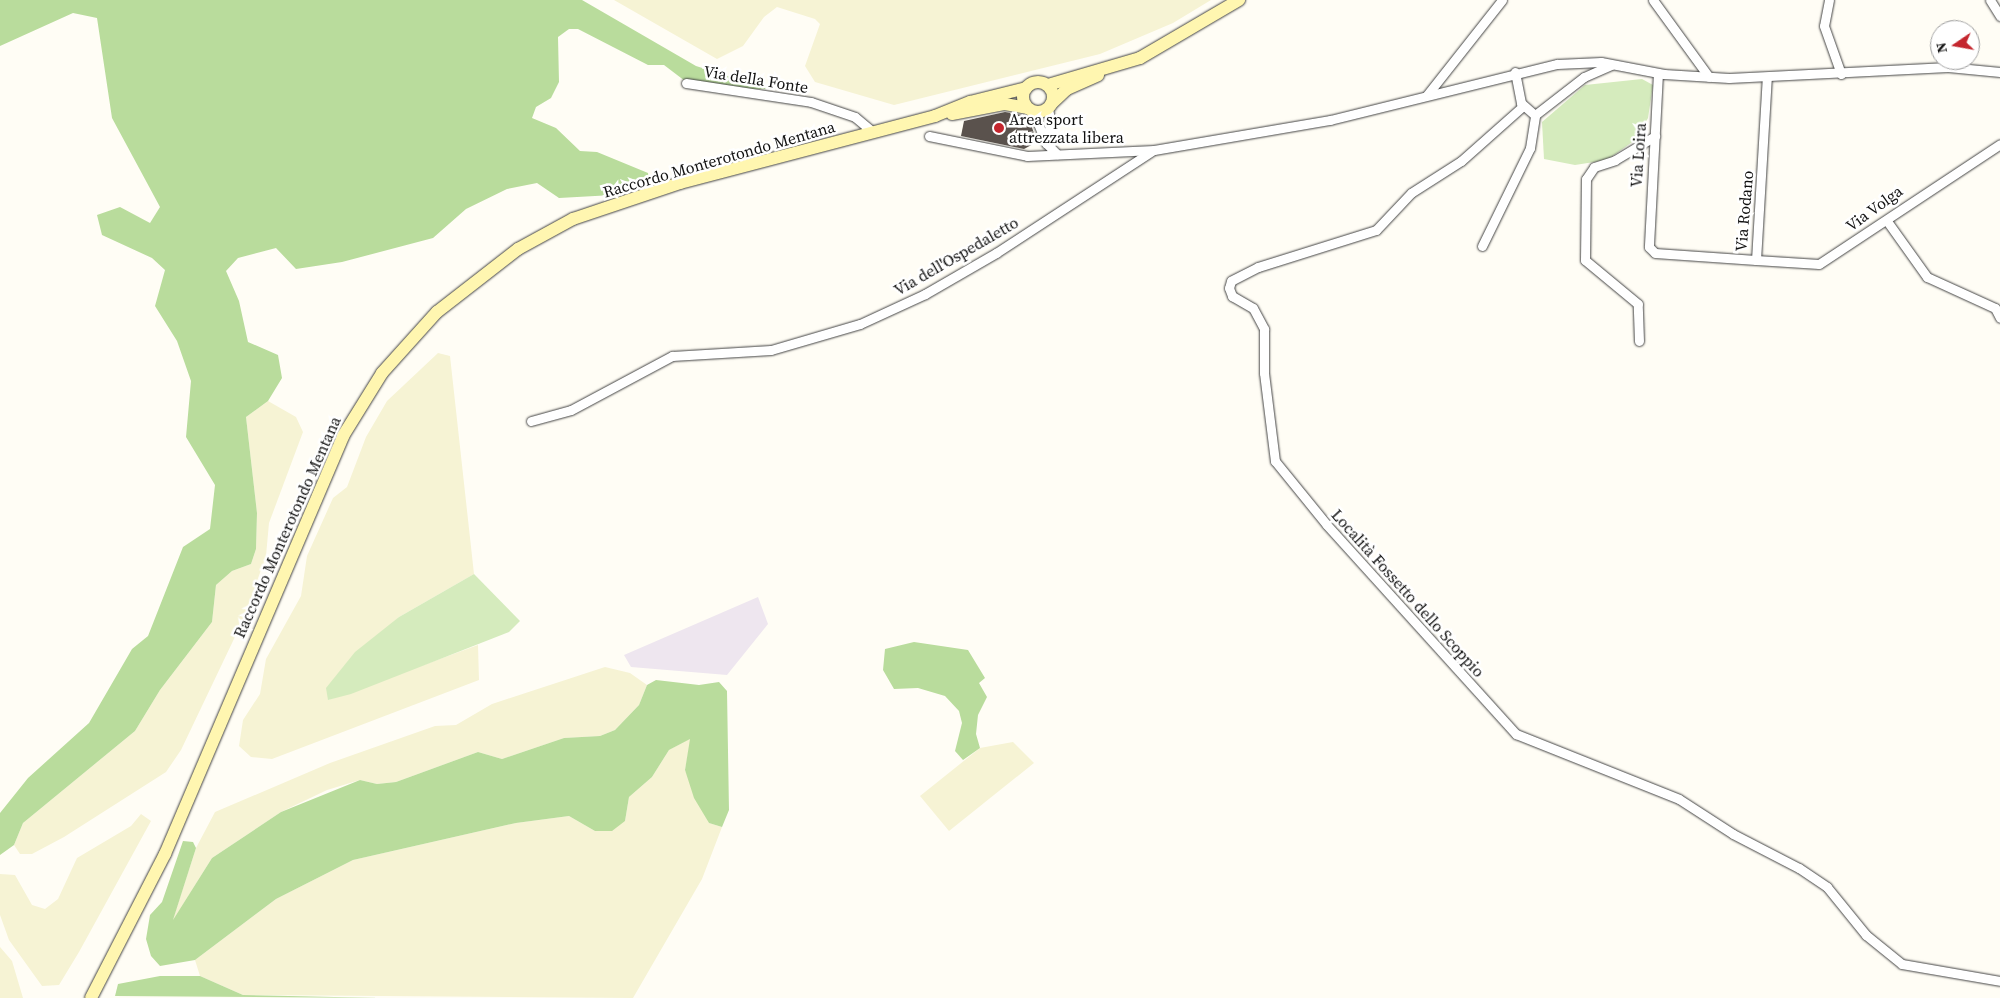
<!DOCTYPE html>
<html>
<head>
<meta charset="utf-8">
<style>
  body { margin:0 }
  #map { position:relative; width:2000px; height:998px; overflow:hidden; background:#fffdf5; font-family:"Source Serif 4",serif }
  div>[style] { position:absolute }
  .industrial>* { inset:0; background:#eee6ef }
  .farmland>* { inset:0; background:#f6f3d4 }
  .green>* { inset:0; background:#d5ebbd }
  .forest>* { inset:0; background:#b9dc9c }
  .building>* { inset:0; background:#5a524d }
  .roads { filter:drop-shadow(0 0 1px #444) drop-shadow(0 0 1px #444) }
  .street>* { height:9px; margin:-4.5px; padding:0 4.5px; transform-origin:4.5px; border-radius:4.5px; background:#fff }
  .secondary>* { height:12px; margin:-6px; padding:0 6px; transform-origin:6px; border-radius:6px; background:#fff6b0 }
  .secondary>.ring { margin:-6px; padding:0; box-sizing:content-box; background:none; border:12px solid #fff6b0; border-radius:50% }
  .dots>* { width:14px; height:14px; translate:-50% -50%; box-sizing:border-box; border:2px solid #fff; border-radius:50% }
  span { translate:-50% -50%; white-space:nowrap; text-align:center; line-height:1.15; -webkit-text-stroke:5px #fff; paint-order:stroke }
  .street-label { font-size:16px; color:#111 }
  .poi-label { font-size:16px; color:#111 }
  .left { translate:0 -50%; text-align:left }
  .north { position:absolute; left:1930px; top:20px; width:50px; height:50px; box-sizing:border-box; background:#fff; border:1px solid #a0a0a0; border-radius:50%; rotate:258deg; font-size:14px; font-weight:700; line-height:20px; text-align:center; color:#111 }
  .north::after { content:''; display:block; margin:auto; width:18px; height:22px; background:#c4262e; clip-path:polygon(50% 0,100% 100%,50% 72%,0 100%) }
</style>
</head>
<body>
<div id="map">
  <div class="industrial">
    <i style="clip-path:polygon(758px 597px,768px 624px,727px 675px,631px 667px,624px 655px)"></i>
  </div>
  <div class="farmland">
    <i style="clip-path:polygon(614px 0,1211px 0,1173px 23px,1100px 54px,894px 105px,815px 82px,805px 66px,820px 24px,815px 19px,777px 7px,764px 17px,743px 46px,717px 59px)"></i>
    <i style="clip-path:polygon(438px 353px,450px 356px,474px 574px,399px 617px,328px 700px,478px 645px,479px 680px,272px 759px,251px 757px,239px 746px,243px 720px,260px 694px,266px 659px,301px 596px,307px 556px,333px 498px,347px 487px,366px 437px,387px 401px)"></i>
    <i style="clip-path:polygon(268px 401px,296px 417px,303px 432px,269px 523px,266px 556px,243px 620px,181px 750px,166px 772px,64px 837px,32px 854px,20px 854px,14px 845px,23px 823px,135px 731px,160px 690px,212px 622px,216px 585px,232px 571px,251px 564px,256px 549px,257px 513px,246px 417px)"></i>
    <i style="clip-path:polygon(605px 667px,630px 673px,647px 685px,639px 705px,615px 730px,600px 736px,564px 738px,502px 759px,478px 752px,396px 782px,377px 784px,360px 780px,327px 790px,281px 812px,212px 858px,172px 922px,196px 848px,215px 812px,330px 763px,435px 726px,456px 725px,492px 704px)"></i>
    <i style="clip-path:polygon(691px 738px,685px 770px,709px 823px,722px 827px,702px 879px,633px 998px,243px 995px,200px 976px,195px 960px,276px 899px,353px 860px,516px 823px,569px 816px,595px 831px,625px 821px,629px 797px,652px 777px,669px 750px)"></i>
    <i style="clip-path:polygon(1013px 742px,1034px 763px,949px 831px,920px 796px,980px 748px)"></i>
    <i style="clip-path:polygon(141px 814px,151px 821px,79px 952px,59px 985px,42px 986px,9px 940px,0 915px,0 874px,15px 875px,32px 905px,45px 909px,58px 899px,77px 858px,131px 826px)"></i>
    <i style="clip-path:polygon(0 947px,12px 961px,23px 998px,0 998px)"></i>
  </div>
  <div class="green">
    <i style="clip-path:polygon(1642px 79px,1653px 85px,1648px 118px,1635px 140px,1607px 160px,1575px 165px,1544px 159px,1542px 122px,1585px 85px)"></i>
    <i style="clip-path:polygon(474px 574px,520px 621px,509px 632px,351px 694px,328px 700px,326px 688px,355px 652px,399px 617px)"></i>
  </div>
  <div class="forest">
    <i style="clip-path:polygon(0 0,582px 0,696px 66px,769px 89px,734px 89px,685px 81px,664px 65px,648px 65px,578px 29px,569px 29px,558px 37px,559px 82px,551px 98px,536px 107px,532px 118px,556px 128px,580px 151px,597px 152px,648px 173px,649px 179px,613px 195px,559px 198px,537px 183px,507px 189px,466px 209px,433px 238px,342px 262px,296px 269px,276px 248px,238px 258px,226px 271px,239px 301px,248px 342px,278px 355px,282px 378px,268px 401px,246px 417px,257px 513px,256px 549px,251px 564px,232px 571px,216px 585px,212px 622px,160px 690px,135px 731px,23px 823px,14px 845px,0 855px,0 813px,28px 778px,89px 723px,132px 649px,148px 636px,183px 547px,210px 529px,215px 485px,186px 437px,191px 381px,177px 341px,155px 306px,165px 270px,152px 258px,102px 235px,97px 215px,120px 207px,150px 223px,160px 207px,112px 118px,97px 18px,73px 13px,0 46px)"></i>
    <i style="clip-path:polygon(914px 642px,968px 650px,985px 678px,979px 683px,987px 697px,978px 715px,976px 734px,980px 748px,963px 760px,955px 751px,962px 723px,959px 711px,945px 696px,918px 688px,894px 689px,883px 670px,885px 649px)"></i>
    <i style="clip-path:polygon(656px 680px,699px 685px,719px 682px,727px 691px,729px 810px,722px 827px,709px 823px,694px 798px,685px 770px,690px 739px,669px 750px,652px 777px,629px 797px,625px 821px,612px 831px,595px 831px,569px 816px,516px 823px,353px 860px,276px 899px,195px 960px,160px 966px,151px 956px,146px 939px,150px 915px,162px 902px,183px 841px,193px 842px,196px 848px,173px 920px,212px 858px,281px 812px,360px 780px,377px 784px,396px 782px,478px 752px,502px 759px,564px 738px,600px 736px,615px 730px,639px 705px,647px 685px)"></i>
    <i style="clip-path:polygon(160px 976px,200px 976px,243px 995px,381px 998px,115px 996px,118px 984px)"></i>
  </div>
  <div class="building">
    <i style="clip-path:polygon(1005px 112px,1028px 116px,1037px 142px,1024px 149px,961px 136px,964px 121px)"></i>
  </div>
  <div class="roads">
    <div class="street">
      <i style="left:1653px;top:0;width:95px;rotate:54deg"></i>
      <i style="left:1829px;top:0;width:26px;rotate:101deg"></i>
      <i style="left:1824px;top:26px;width:51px;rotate:70.5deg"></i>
      <i style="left:1990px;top:0;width:19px;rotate:58deg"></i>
      <i style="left:1515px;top:72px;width:32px;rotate:79deg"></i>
      <i style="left:1521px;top:103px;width:18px;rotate:41deg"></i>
      <i style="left:1658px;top:73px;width:174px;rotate:93deg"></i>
      <i style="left:1649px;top:247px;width:8px;rotate:45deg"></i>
      <i style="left:1655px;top:253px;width:101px;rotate:4deg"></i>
      <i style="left:1756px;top:260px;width:183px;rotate:-86.6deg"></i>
      <i style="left:686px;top:83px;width:126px;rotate:8.6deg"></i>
      <i style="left:811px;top:102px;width:46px;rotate:18.8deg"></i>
      <i style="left:855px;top:117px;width:23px;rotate:40deg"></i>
      <i style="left:1427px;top:95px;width:121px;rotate:-51.7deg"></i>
      <i style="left:1523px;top:106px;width:83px;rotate:138.4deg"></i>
      <i style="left:1461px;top:161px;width:59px;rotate:147.4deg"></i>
      <i style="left:1411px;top:193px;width:51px;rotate:133.4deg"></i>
      <i style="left:1376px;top:230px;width:124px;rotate:162.6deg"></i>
      <i style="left:1258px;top:267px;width:30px;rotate:153deg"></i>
      <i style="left:1231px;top:281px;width:7px;rotate:106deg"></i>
      <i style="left:1229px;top:288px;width:9px;rotate:69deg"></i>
      <i style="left:1232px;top:296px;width:24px;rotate:30deg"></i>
      <i style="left:1253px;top:308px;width:24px;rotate:62deg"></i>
      <i style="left:1264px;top:329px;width:44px;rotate:90deg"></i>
      <i style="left:1264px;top:373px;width:89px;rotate:82.9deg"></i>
      <i style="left:1275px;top:461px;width:82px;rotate:50.9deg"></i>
      <i style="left:1327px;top:525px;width:282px;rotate:47.9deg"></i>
      <i style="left:1516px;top:734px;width:175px;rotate:21.7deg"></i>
      <i style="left:1679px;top:799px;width:64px;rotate:32.9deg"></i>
      <i style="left:1733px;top:834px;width:74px;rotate:27.3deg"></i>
      <i style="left:1799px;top:868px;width:34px;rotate:34deg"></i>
      <i style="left:1827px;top:887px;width:62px;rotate:50.9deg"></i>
      <i style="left:1866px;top:935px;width:46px;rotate:38.9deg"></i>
      <i style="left:1902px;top:964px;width:99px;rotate:9.8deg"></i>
      <i style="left:1033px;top:111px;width:35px;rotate:68deg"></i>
      <i style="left:1046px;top:143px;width:16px;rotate:45deg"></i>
      <i style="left:1535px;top:115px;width:62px;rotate:-37.8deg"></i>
      <i style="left:1584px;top:77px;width:30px;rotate:-24deg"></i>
      <i style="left:929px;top:136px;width:100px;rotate:11.5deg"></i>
      <i style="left:1027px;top:156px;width:127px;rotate:-2.7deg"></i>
      <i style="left:1154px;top:150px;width:179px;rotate:-9.7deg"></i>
      <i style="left:1330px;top:120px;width:234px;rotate:-13.9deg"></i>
      <i style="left:1557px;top:64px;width:44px;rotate:-2.6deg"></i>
      <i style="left:1601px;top:62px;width:64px;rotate:10.8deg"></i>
      <i style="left:1664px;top:74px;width:65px;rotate:3.5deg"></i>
      <i style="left:1729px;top:78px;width:219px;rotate:-2.9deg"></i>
      <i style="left:1948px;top:67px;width:52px;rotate:5.5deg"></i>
      <i style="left:1045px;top:139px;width:16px;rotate:-68deg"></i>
      <i style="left:1051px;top:124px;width:16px;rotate:-101deg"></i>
      <i style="left:1887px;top:221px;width:69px;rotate:54.5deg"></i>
      <i style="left:1927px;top:277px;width:75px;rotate:24.5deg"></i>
      <i style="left:1995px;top:308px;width:11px;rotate:63deg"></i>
      <i style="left:1482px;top:246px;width:109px;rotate:-63.9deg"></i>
      <i style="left:1530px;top:148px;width:33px;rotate:-81deg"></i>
      <i style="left:1756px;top:260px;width:63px;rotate:3.6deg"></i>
      <i style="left:1819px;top:264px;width:217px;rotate:-33.5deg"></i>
      <i style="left:1639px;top:341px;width:37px;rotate:-92deg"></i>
      <i style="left:1638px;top:304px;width:69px;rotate:-140.3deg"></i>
      <i style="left:1585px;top:260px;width:81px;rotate:-89.3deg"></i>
      <i style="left:1586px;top:179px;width:14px;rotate:-56deg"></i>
      <i style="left:1594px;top:167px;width:22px;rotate:-18deg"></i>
      <i style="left:1615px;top:160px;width:47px;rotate:-31deg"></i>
      <i style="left:531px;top:421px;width:41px;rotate:-15.4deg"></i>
      <i style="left:571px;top:410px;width:115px;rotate:-28.1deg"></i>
      <i style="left:672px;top:356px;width:99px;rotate:-3.5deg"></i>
      <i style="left:771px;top:350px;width:93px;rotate:-16.3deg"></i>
      <i style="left:860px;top:324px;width:72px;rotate:-24.8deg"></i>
      <i style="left:925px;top:294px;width:82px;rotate:-30deg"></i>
      <i style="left:996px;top:253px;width:186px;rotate:-33.2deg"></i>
    </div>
    <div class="secondary">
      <i class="ring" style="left:1023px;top:82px;width:18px;height:18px"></i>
      <i style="left:1048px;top:85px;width:96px;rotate:-16.4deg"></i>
      <i style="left:1140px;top:58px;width:115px;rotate:-30.4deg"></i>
      <i style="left:1052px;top:103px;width:21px;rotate:-43deg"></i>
      <i style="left:1067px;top:89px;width:34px;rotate:-24deg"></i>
      <i style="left:952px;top:114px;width:54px;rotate:-10.7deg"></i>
      <i style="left:1005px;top:104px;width:22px;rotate:10deg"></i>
      <i style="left:91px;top:998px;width:162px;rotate:-62.8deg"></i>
      <i style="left:165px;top:854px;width:454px;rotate:-66.9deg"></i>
      <i style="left:343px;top:436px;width:74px;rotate:-58.2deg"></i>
      <i style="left:382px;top:373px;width:82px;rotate:-48deg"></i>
      <i style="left:437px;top:312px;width:103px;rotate:-37.9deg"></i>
      <i style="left:518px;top:249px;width:63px;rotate:-28.6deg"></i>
      <i style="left:573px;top:219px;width:113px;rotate:-18.6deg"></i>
      <i style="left:680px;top:183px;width:264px;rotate:-14.7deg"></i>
      <i style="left:935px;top:116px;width:38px;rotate:-22deg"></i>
      <i style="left:970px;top:102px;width:58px;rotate:-14deg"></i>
    </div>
  </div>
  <div class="dots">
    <i style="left:999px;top:128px;background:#c4262e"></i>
  </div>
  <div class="street-label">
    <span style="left:756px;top:79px;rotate:9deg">Via della Fonte</span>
    <span style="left:1638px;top:155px;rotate:-86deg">Via Loira</span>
    <span style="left:719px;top:159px;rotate:-16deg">Raccordo Monterotondo Mentana</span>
    <span style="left:1874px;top:208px;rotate:-36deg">Via Volga</span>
    <span style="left:1744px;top:211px;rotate:-85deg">Via Rodano</span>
    <span style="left:956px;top:256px;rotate:-30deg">Via dell'Ospedaletto</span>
    <span style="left:287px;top:527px;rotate:-66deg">Raccordo Monterotondo Mentana</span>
    <span style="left:1408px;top:593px;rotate:48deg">Località Fossetto dello Scoppio</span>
  </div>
  <div class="poi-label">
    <span class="left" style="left:1009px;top:128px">Area sport<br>attrezzata libera</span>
  </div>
  <div class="north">N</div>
</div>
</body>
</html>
